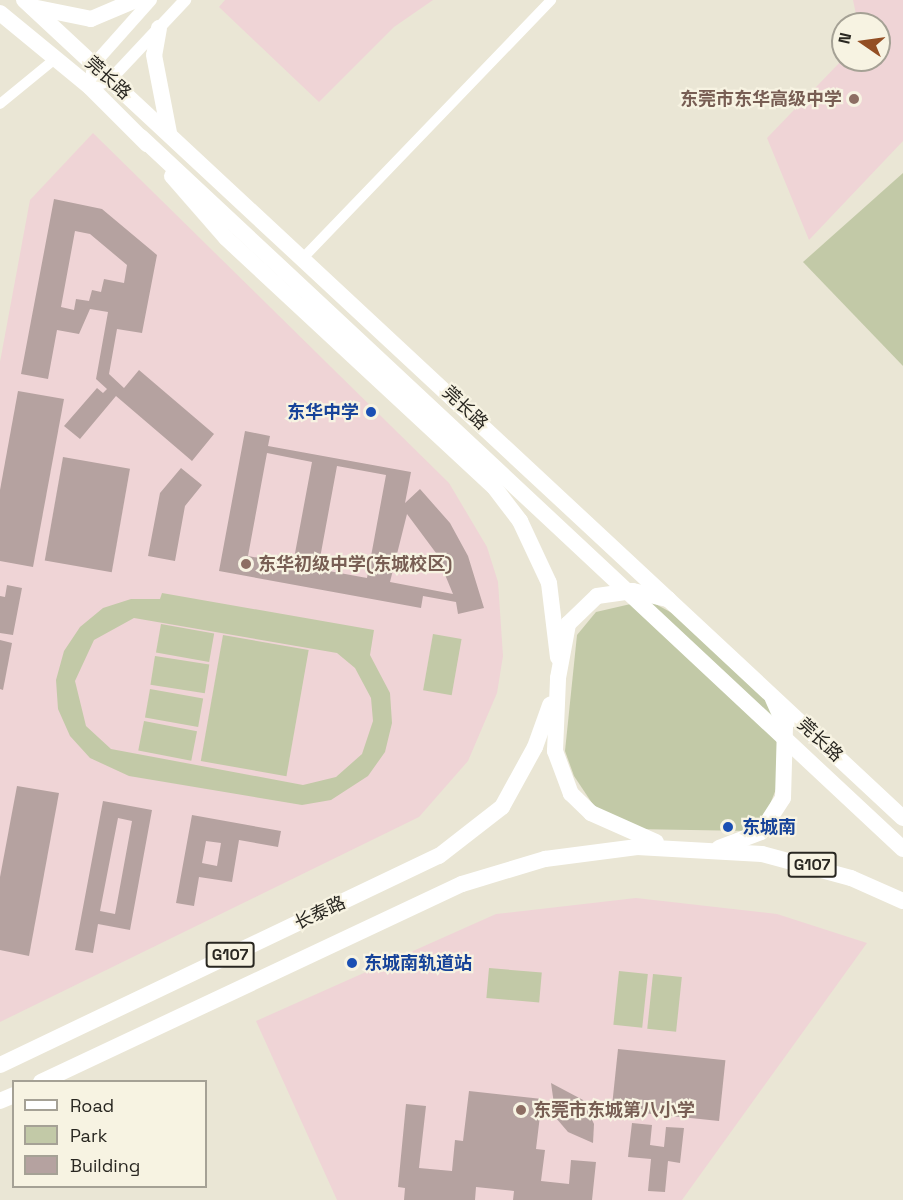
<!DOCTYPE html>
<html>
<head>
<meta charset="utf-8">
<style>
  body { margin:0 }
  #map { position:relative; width:903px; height:1200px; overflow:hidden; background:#eae6d5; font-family:"Space Grotesk","Noto Sans SC",sans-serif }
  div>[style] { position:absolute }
  .education>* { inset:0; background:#efd4d6 }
  .green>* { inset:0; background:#c2c9a7; transform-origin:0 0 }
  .building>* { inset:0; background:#b5a2a0; transform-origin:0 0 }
  .minor>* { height:10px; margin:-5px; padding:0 5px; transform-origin:5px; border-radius:5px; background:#fff }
  .tertiary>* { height:12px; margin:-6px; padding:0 6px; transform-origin:6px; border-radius:6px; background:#fff }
  .primary>* { height:16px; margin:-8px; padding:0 8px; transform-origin:8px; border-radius:8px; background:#fff }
  .trunk>* { height:16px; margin:-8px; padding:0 8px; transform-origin:8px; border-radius:8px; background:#fff }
  .dots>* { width:16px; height:16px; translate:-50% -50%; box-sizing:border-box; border:3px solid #f7f3e2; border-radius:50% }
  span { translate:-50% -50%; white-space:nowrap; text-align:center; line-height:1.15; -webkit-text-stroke:4.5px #f7f3e2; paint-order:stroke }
  .shield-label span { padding:2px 4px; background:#f7f3e2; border:2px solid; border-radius:4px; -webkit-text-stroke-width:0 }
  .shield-label { font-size:16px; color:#292721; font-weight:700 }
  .street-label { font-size:18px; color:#292721 }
  .education-label { font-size:18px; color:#785e54; font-weight:700 }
  .right { translate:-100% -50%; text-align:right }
  .left { translate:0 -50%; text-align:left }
  .transit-label { font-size:18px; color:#164399; font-weight:700 }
  .legend { position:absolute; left:12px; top:1080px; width:195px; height:108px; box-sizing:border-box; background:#f7f3e2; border:2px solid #a5a195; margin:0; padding:8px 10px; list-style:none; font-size:18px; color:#292721 }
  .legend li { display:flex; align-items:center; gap:12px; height:30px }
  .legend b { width:30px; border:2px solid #a5a195 }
  .north { position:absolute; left:831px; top:12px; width:60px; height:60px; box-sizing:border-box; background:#f7f3e2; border:2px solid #a5a195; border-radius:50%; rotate:283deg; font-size:16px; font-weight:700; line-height:24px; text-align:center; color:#292721 }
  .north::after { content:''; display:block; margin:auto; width:21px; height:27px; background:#934e23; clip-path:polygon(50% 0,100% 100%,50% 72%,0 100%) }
</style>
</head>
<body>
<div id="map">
  <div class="education">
    <i style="clip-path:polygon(225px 0,433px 0,394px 27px,319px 102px,219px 7px)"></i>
    <i style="clip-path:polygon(853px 0,903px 0,903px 141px,809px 240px,767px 138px,843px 59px,879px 60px,879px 24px,858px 24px)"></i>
    <i style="clip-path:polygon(93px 133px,449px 483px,487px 547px,498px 582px,503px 656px,497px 693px,468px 761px,419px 817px,0 1022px,0 362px,30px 200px)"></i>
    <i style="clip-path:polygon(636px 898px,777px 914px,867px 943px,682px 1200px,337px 1200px,256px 1021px,496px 914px)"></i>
  </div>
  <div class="green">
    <i style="clip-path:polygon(903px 173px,903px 366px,803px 262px)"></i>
    <i style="clip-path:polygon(evenodd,162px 593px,374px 630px,370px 655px,390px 693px,392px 723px,385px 752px,368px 776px,331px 800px,302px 805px,129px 776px,90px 758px,70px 736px,58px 709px,56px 680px,64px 651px,80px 627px,103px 608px,131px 599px,160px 599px,162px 593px,134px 618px,337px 653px,355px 668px,371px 698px,373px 721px,362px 754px,336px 777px,303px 785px,111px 749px,86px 726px,75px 681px,94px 640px,134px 618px)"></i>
    <i style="clip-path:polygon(648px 600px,674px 614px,763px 693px,777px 718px,778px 784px,767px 812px,751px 831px,632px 829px,596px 809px,574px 776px,565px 751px,577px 635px,596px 612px)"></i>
    <i style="left:161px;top:624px;width:54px;height:29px;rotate:10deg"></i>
    <i style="left:433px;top:634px;width:29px;height:57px;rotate:10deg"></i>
    <i style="left:223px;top:635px;width:87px;height:128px;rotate:10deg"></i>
    <i style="left:155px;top:656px;width:55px;height:29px;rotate:9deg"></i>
    <i style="left:150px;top:689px;width:54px;height:29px;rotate:10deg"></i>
    <i style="left:144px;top:721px;width:54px;height:30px;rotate:11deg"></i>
    <i style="left:489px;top:968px;width:53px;height:30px;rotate:5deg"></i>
    <i style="left:619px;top:971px;width:29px;height:54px;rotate:6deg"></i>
    <i style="left:653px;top:974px;width:29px;height:55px;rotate:6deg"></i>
  </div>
  <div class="building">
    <i style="clip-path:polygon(evenodd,54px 199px,102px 209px,157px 255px,142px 333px,117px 329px,109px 374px,124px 388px,139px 370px,214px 434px,192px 461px,116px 396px,80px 439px,64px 426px,97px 388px,103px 393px,107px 389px,96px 379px,108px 312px,90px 309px,79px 334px,57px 330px,48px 379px,21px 374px,54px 199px,75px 231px,90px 234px,127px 265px,124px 283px,104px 279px,101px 292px,92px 290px,89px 301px,76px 299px,74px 310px,61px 307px,75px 231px)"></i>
    <i style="clip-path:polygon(18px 391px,64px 399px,33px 567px,0 561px,0 490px)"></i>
    <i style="clip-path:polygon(evenodd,245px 431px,270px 436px,268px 446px,411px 472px,405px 503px,420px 489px,450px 523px,468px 556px,484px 608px,458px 614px,456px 602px,423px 596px,421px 608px,219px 571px,245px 431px,267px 453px,312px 462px,293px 564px,248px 556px,267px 453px,245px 431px,337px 466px,386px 475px,367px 578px,318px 569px,337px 466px,245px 431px,407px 514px,436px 553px,453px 594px,390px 582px,407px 514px)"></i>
    <i style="left:63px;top:457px;width:68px;height:105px;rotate:10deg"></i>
    <i style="clip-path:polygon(181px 468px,202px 485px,185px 506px,175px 561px,148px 556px,160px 493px)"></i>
    <i style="clip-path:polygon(7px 585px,22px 588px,13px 635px,0 633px,0 596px,5px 597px)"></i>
    <i style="clip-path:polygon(0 640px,12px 643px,3px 690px,0 689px)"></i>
    <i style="clip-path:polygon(17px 786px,59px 793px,29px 956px,0 950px,0 877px)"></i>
    <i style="clip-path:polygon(evenodd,103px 801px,152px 810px,130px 930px,98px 924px,93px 953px,75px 950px,103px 801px,118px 818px,132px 821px,115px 914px,100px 911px,118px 818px)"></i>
    <i style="clip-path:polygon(evenodd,192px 815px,281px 831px,278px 847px,239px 840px,232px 882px,199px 877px,194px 906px,176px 903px,192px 815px,206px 841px,221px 843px,217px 866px,202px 863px,206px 841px)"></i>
    <i style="left:618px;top:1049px;width:108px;height:61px;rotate:6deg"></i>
    <i style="clip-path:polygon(551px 1083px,583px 1100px,594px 1124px,593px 1143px,568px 1132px,556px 1118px)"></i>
    <i style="clip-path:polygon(469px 1091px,542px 1099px,536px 1149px,545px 1150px,541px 1181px,569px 1184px,571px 1160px,596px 1162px,592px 1200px,513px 1200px,514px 1191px,476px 1187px,475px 1200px,404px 1200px,405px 1188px,398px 1187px,406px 1104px,426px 1106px,419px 1168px,452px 1171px,455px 1140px,463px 1141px)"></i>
    <i style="clip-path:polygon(632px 1123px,652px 1125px,650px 1145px,664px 1147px,666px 1127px,684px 1128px,680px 1163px,668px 1161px,665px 1192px,648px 1191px,651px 1159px,628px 1157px)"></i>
  </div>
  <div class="minor">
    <i style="left:0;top:104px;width:72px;rotate:-39.4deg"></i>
    <i style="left:303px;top:258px;width:358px;rotate:-46.1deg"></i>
  </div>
  <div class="tertiary">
    <i style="left:151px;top:0;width:87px;rotate:131.7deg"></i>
    <i style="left:93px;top:65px;width:22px;rotate:98deg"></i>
    <i style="left:90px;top:87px;width:21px;rotate:-19deg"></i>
    <i style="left:110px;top:80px;width:110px;rotate:-46.8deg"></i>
  </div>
  <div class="primary">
    <i style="left:24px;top:0;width:880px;rotate:42.93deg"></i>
    <i style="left:32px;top:7px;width:60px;rotate:11.5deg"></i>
    <i style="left:91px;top:19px;width:49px;rotate:-22.9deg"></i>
    <i style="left:0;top:13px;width:117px;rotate:39.4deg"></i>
    <i style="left:90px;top:87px;width:81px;rotate:45deg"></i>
    <i style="left:159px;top:28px;width:27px;rotate:100deg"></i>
    <i style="left:154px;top:55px;width:79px;rotate:79.1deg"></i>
    <i style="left:141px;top:137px;width:1043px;rotate:43.06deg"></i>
    <i style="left:172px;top:176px;width:82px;rotate:48.9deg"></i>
    <i style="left:226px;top:238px;width:366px;rotate:42.9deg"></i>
    <i style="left:494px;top:487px;width:43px;rotate:52.6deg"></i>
    <i style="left:520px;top:521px;width:68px;rotate:64.9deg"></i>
    <i style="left:549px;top:583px;width:75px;rotate:83.1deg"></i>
  </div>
  <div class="trunk">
    <i style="left:656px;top:842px;width:71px;rotate:-156deg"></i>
    <i style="left:591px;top:813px;width:28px;rotate:-136deg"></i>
    <i style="left:571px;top:794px;width:46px;rotate:-110.4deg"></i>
    <i style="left:555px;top:751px;width:73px;rotate:-87.6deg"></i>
    <i style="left:558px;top:678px;width:55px;rotate:-79.5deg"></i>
    <i style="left:568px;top:624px;width:40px;rotate:-44deg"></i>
    <i style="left:597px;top:596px;width:36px;rotate:-8deg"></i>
    <i style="left:633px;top:591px;width:36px;rotate:13deg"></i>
    <i style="left:668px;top:599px;width:321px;rotate:43deg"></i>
    <i style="left:719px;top:848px;width:45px;rotate:-20.9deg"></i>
    <i style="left:761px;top:832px;width:40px;rotate:-57.1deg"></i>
    <i style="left:783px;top:798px;width:72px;rotate:-88.4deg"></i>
    <i style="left:785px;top:726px;width:30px;rotate:-114deg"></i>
    <i style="left:0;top:1065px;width:486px;rotate:-25.5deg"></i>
    <i style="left:439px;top:856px;width:80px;rotate:-37.9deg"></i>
    <i style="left:502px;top:807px;width:68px;rotate:-61.2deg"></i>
    <i style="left:535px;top:747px;width:45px;rotate:-70.3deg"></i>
    <i style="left:41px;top:1082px;width:465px;rotate:-25.2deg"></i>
    <i style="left:462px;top:884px;width:87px;rotate:-16.8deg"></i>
    <i style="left:545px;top:859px;width:93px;rotate:-7.4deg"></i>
    <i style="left:637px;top:847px;width:125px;rotate:3.2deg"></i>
    <i style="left:762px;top:854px;width:92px;rotate:15.1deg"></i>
    <i style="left:851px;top:878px;width:57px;rotate:23.9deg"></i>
    <i style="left:0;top:1101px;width:15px;rotate:-23deg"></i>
  </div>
  <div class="dots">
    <i style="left:854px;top:99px;background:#8d6e63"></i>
    <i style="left:371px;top:412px;background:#1a4fb4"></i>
    <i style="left:246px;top:564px;background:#8d6e63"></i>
    <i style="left:728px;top:827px;background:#1a4fb4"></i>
    <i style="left:352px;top:963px;background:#1a4fb4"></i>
    <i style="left:521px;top:1110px;background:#8d6e63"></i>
  </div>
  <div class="shield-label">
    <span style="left:812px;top:865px">G107</span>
    <span style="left:230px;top:955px">G107</span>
  </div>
  <div class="street-label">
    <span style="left:108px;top:78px;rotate:42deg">莞长路</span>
    <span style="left:465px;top:408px;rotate:43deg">莞长路</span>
    <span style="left:820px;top:740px;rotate:43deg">莞长路</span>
    <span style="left:320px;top:913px;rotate:-25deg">长泰路</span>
  </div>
  <div class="education-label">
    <span class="right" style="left:842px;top:99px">东莞市东华高级中学</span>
    <span class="left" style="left:258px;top:564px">东华初级中学(东城校区)</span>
    <span class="left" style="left:533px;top:1110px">东莞市东城第八小学</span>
  </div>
  <div class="transit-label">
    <span class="right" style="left:359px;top:412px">东华中学</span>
    <span class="left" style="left:742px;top:827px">东城南</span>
    <span class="left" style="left:364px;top:963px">东城南轨道站</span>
  </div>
  <ul class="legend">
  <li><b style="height:8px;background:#fff"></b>Road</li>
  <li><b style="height:16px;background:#c2c9a7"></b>Park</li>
  <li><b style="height:16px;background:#b5a2a0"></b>Building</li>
  </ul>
  <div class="north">N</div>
</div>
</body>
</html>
